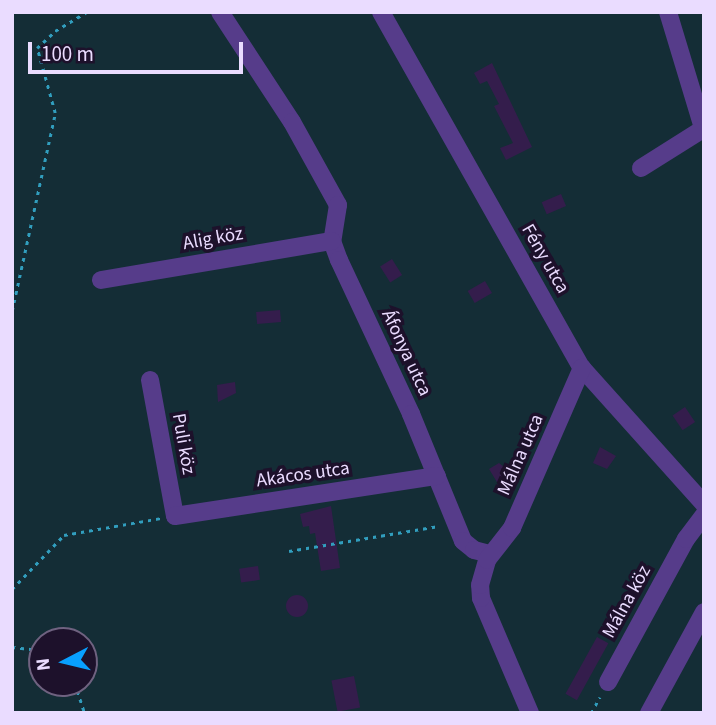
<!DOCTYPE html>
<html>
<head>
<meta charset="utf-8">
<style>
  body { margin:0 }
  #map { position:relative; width:716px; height:725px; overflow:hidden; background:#1d112b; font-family:"Source Sans 3",sans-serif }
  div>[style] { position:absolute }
  .green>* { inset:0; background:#142d36 }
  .building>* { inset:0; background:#341d4c; transform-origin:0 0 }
  .round { border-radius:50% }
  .path>* { height:2.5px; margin-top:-1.25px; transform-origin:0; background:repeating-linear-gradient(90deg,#319ebe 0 3.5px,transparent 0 8.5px) }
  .minor>* { height:18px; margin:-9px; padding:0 9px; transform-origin:9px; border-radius:9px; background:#563c8a }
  span { translate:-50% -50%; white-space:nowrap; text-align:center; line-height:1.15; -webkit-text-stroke:7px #1d112b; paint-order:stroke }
  .street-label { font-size:19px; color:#eadcff }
  .frame { position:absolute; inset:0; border:14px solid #eadcff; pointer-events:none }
  .north { position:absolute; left:28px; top:627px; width:70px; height:70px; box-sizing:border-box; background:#1d112b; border:2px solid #6f6280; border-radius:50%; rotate:263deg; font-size:19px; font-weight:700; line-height:28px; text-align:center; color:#eadcff }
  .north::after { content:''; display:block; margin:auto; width:24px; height:32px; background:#08a0ff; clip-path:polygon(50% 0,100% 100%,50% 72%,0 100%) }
  .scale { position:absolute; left:28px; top:42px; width:215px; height:32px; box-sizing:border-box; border:4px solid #eadcff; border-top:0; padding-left:9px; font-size:21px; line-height:24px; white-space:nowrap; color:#eadcff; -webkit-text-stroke:5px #1d112b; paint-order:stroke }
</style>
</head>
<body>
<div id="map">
  <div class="green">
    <i style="clip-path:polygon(evenodd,12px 12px,704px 12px,704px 713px,12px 713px,12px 12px,42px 641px,84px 641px,84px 683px,42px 683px,42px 641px)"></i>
  </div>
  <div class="building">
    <i style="clip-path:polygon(492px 63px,532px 147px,506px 160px,500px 148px,513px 143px,494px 106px,499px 104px,487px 81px,480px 84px,474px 73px)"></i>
    <i style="left:561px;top:194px;width:13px;height:21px;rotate:67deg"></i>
    <i style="left:392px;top:259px;width:19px;height:14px;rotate:58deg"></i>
    <i style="left:485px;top:281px;width:14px;height:20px;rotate:60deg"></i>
    <i style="left:280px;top:310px;width:12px;height:24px;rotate:85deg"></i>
    <i style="clip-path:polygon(235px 382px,236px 393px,218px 402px,217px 385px)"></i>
    <i style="left:685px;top:407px;width:18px;height:15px;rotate:56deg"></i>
    <i style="clip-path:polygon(600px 447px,616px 456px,607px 469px,593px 463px)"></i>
    <i style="clip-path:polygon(499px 463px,510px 472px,500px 487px,489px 469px)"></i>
    <i style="clip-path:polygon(331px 506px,340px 568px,321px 571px,315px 533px,310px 534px,309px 526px,303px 527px,300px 514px)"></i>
    <i style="left:258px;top:566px;width:14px;height:19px;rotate:82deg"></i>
    <i class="round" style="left:286px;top:595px;width:22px;height:22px"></i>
    <i style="left:597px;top:637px;width:13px;height:65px;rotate:29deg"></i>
    <i style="left:354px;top:676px;width:32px;height:23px;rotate:79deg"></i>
  </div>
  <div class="path">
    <i style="left:12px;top:311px;width:203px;rotate:-77.7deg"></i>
    <i style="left:55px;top:113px;width:67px;rotate:-105.5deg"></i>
    <i style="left:37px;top:48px;width:25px;rotate:-43deg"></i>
    <i style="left:55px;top:31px;width:37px;rotate:-31deg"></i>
    <i style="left:289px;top:551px;width:152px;rotate:-9.5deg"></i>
    <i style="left:12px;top:589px;width:75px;rotate:-46.1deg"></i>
    <i style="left:64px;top:535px;width:98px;rotate:-9.9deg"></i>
    <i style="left:12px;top:647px;width:30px;rotate:6deg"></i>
    <i style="left:75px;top:683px;width:32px;rotate:72deg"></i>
    <i style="left:591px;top:713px;width:18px;rotate:-61deg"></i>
  </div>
  <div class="minor">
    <i style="left:220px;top:12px;width:131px;rotate:56.8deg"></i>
    <i style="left:292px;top:122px;width:95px;rotate:61deg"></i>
    <i style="left:338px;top:205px;width:36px;rotate:99deg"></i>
    <i style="left:332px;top:241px;width:20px;rotate:70deg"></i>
    <i style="left:339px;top:260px;width:170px;rotate:64.9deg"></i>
    <i style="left:411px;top:414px;width:137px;rotate:67.7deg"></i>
    <i style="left:463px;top:541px;width:14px;rotate:39deg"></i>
    <i style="left:474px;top:550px;width:16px;rotate:14deg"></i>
    <i style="left:381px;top:12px;width:409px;rotate:60.6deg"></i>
    <i style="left:582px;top:368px;width:183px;rotate:48.1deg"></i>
    <i style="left:668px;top:12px;width:124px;rotate:73.2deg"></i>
    <i style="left:641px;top:168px;width:73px;rotate:-32.2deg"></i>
    <i style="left:101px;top:280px;width:234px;rotate:-9.6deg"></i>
    <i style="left:150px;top:380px;width:138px;rotate:79.6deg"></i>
    <i style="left:175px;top:516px;width:265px;rotate:-8.7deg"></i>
    <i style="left:608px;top:682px;width:163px;rotate:-61.4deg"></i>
    <i style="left:686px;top:539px;width:30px;rotate:-53deg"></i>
    <i style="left:530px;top:713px;width:125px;rotate:-113.1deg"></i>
    <i style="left:481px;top:598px;width:13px;rotate:-94deg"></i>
    <i style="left:480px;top:585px;width:26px;rotate:-74deg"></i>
    <i style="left:487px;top:560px;width:41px;rotate:-52deg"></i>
    <i style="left:512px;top:528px;width:175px;rotate:-66.4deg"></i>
    <i style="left:649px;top:713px;width:115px;rotate:-61.4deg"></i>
  </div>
  <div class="street-label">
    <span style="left:213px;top:239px;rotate:-10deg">Alig köz</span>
    <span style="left:545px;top:259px;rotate:60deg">Fény utca</span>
    <span style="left:406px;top:353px;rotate:65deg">Áfonya utca</span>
    <span style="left:183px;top:444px;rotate:80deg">Puli köz</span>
    <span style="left:521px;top:455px;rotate:-66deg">Málna utca</span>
    <span style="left:303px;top:475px;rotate:-8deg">Akácos utca</span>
    <span style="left:627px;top:602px;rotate:-61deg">Málna köz</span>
  </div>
  <div class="frame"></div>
  <div class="north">N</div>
  <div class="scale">100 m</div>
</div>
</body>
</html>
